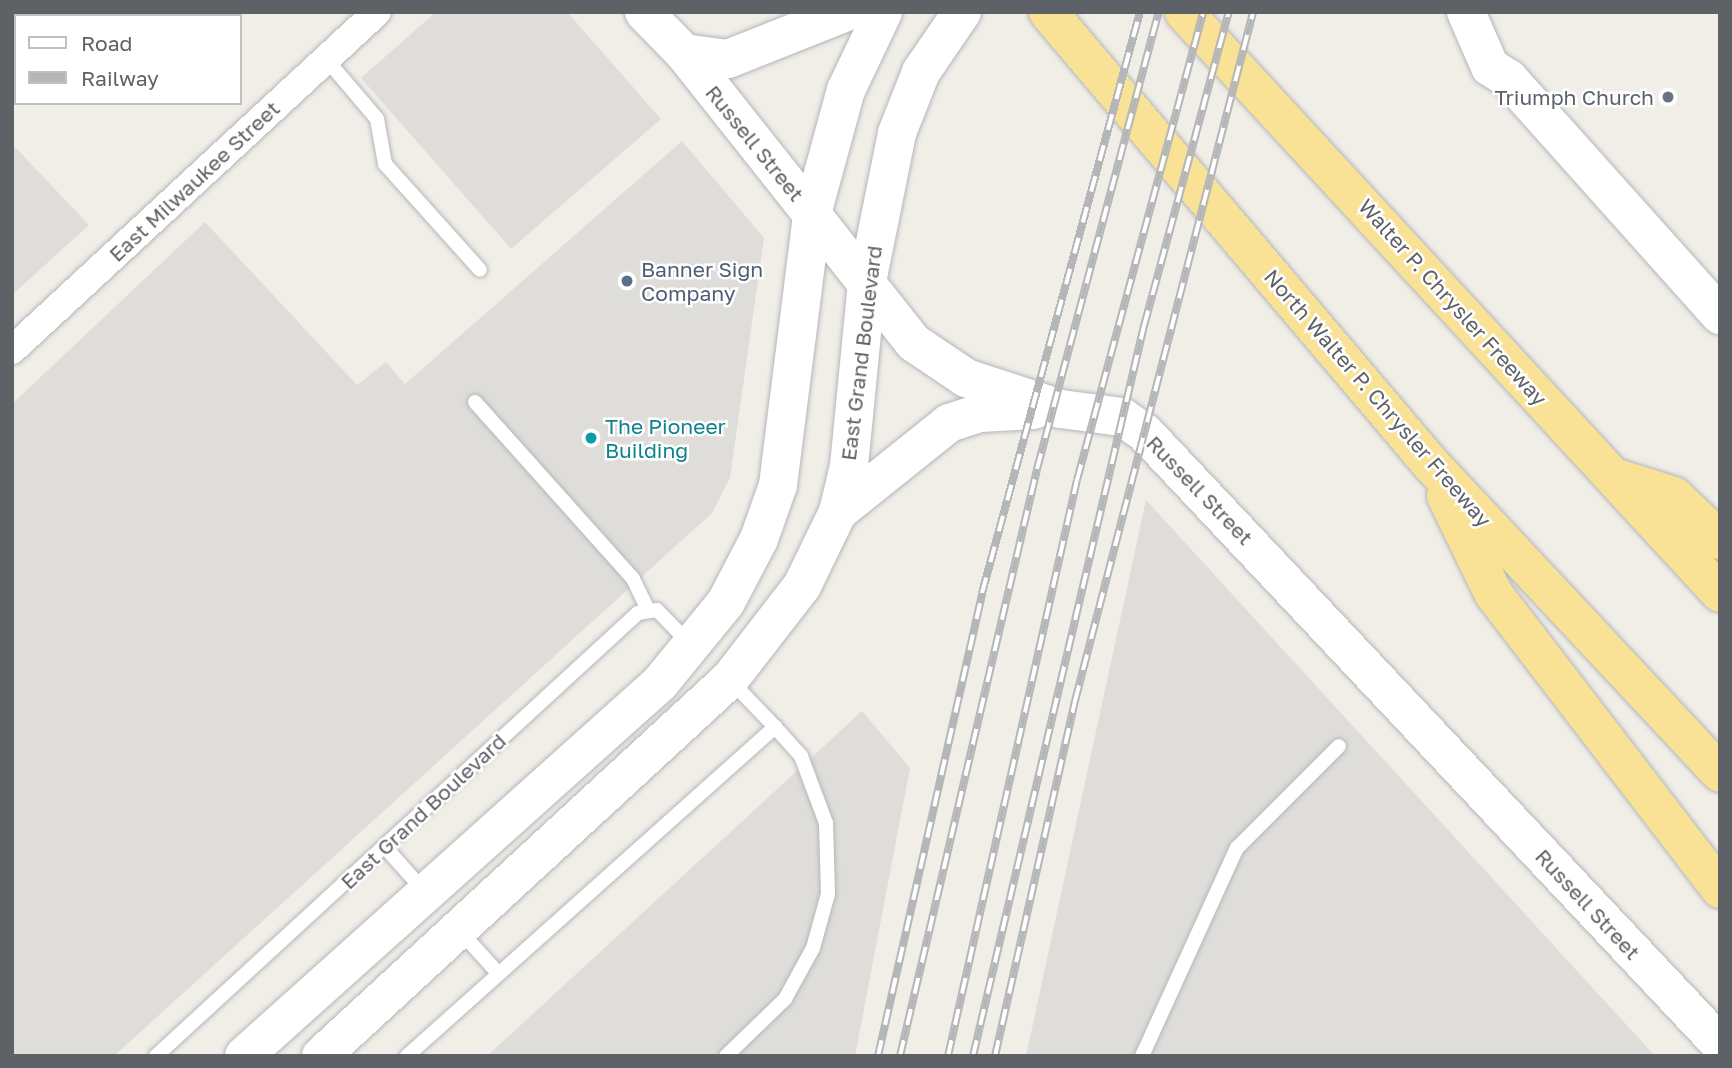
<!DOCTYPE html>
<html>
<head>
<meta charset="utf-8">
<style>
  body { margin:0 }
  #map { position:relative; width:1732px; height:1068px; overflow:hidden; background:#f0eee7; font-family:"Golos Text",sans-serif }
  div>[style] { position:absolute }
  .industrial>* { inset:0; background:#dfddd9 }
  .roads { filter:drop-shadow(0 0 2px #b4b7bb) drop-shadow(0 0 2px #b4b7bb) }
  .lane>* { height:14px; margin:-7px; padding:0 7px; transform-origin:7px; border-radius:7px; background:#fff }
  .street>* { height:28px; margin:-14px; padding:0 14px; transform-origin:14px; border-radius:14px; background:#fff }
  .secondary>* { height:38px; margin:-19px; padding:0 19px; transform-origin:19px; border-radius:19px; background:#fff }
  .highway>* { height:38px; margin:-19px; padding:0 19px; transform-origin:19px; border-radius:19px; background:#f9e295 }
  .rail>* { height:8px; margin-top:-4px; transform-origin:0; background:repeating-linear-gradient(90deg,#fff 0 16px,#b5b6b7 0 32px); box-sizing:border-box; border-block:2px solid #b5b6b7 }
  .dots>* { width:19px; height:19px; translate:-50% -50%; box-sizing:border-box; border:4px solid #fff; border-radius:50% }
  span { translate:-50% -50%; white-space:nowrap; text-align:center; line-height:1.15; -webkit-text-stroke:5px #fff; paint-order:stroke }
  .worship-label { font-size:21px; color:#5b616d }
  .right { translate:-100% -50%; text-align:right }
  .street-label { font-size:21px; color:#5e6267 }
  .service-label { font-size:21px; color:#4e5e75 }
  .left { translate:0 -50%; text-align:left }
  .culture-label { font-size:21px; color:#0d838f }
  .frame { position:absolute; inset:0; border:14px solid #5e6267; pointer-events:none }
  .legend { position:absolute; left:14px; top:14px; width:228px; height:91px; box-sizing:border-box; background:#fff; border:2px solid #bfc0c2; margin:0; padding:9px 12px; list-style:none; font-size:21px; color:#5e6267 }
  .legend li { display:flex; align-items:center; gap:14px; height:35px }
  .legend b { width:35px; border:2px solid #bfc0c2 }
</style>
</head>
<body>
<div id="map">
  <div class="industrial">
    <i style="clip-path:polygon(436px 12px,567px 12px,661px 119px,511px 249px,361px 78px)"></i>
    <i style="clip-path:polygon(682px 141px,764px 238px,730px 478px,712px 513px,114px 1056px,12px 1056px,12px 404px,205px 222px,357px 385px,386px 362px,405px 384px)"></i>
    <i style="clip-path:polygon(12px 144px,89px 225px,12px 295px)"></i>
    <i style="clip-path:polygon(1146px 500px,1655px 1056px,1026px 1056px)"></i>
    <i style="clip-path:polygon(862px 711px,910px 768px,855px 1056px,487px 1056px)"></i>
  </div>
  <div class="roads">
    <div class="lane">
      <i style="left:326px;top:59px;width:79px;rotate:49.6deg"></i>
      <i style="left:377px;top:119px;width:46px;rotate:79.9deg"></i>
      <i style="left:385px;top:164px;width:142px;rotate:48.1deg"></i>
      <i style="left:475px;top:402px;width:237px;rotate:48.2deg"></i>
      <i style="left:633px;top:579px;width:32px;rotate:64deg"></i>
      <i style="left:385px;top:847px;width:59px;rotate:48.4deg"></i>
      <i style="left:459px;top:930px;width:58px;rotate:47.8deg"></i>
      <i style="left:156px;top:1056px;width:655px;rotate:-42.59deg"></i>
      <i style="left:638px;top:613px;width:19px;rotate:-9deg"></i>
      <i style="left:657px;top:610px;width:47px;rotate:45.9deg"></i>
      <i style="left:407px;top:1056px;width:494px;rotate:-41.8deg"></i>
      <i style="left:775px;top:727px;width:65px;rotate:-133.8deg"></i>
      <i style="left:726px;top:1056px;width:82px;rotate:-44deg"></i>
      <i style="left:785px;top:999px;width:58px;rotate:-61.2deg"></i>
      <i style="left:813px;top:948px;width:56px;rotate:-74.5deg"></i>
      <i style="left:828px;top:894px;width:71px;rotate:-91.6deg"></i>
      <i style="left:826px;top:823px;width:72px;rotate:-110.5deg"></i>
      <i style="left:801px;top:756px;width:39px;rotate:-132deg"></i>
      <i style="left:1142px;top:1056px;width:229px;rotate:-65.5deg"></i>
      <i style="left:1237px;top:848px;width:144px;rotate:-45deg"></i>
    </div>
    <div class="street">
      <i style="left:12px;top:350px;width:497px;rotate:-42.8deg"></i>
    </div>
    <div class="secondary">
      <i style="left:644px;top:12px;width:57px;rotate:45.7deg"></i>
      <i style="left:684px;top:53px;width:370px;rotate:51.6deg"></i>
      <i style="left:914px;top:343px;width:63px;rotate:33.9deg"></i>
      <i style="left:966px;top:378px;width:100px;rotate:18.1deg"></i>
      <i style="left:1061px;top:409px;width:62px;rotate:7.5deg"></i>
      <i style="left:1122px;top:417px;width:28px;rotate:35deg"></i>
      <i style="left:1145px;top:433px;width:839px;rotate:46.74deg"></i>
      <i style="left:1466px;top:12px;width:60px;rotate:66.4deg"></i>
      <i style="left:1490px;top:67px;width:22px;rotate:32deg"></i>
      <i style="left:1509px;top:79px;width:317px;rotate:48.2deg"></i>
      <i style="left:684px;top:53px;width:44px;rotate:7.8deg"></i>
      <i style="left:728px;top:59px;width:127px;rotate:-21.7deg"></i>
      <i style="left:838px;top:512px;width:142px;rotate:-38.7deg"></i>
      <i style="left:949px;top:423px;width:33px;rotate:-18deg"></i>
      <i style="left:980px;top:413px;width:54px;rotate:-3.2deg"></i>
      <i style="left:244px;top:1056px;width:559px;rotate:-41.88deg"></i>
      <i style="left:660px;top:683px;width:104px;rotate:-50.8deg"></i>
      <i style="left:726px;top:602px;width:71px;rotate:-62.4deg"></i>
      <i style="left:759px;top:539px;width:57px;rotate:-70.6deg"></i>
      <i style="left:778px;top:485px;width:273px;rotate:-82.8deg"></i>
      <i style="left:812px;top:214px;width:129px;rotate:-74.7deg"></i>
      <i style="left:846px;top:90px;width:86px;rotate:-64.6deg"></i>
      <i style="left:321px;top:1056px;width:556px;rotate:-42.67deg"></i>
      <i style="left:730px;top:679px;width:118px;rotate:-52.3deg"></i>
      <i style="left:802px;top:586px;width:82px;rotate:-64.1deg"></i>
      <i style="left:838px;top:512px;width:47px;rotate:-76.6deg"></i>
      <i style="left:849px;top:466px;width:185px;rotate:-84.4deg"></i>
      <i style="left:867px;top:282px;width:152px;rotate:-78.6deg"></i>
      <i style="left:897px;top:133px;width:66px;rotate:-68.5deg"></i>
      <i style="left:921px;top:72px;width:73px;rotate:-55.7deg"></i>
    </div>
    <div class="highway">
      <i style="left:1048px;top:12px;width:591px;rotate:49.74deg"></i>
      <i style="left:1430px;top:463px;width:424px;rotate:46.9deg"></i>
      <i style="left:1184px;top:12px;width:790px;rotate:47.31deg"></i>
      <i style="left:1617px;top:478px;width:60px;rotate:17.5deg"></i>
      <i style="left:1674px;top:496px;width:64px;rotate:43.7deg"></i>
      <i style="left:1446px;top:496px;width:108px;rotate:64.1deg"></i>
      <i style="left:1493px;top:593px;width:373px;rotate:52.5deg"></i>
    </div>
  </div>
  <div class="rail">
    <i style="left:878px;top:1056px;width:475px;rotate:-77.3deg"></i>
    <i style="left:982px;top:593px;width:602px;rotate:-74.79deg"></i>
    <i style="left:900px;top:1056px;width:603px;rotate:-76.86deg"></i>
    <i style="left:1037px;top:469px;width:473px;rotate:-75.1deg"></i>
    <i style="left:948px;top:1056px;width:590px;rotate:-77.38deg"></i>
    <i style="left:1077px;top:480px;width:485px;rotate:-74.9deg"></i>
    <i style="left:973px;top:1056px;width:750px;rotate:-76.82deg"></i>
    <i style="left:1144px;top:326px;width:325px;rotate:-74.9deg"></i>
    <i style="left:995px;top:1056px;width:364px;rotate:-77.3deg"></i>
    <i style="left:1075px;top:701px;width:712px;rotate:-75.51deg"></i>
  </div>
  <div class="dots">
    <i style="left:1668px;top:97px;background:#6b7280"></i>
    <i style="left:627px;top:281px;background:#5c6f8a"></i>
    <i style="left:591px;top:438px;background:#0f9aa8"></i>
  </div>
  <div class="worship-label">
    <span class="right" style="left:1654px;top:97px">Triumph Church</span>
  </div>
  <div class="street-label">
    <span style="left:755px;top:143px;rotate:51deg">Russell Street</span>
    <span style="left:194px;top:181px;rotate:-43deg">East Milwaukee Street</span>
    <span style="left:1453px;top:302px;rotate:48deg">Walter P. Chrysler Freeway</span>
    <span style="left:861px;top:353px;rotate:-83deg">East Grand Boulevard</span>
    <span style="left:1378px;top:398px;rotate:49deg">North Walter P. Chrysler Freeway</span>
    <span style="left:1200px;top:490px;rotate:46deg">Russell Street</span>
    <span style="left:423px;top:811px;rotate:-43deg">East Grand Boulevard</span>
    <span style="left:1588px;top:904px;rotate:47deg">Russell Street</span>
  </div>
  <div class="service-label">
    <span class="left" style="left:641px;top:281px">Banner Sign<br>Company</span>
  </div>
  <div class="culture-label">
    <span class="left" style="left:605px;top:438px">The Pioneer<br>Building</span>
  </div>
  <div class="frame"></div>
  <ul class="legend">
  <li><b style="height:9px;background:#fff"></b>Road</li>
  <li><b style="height:9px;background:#b5b6b7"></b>Railway</li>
  </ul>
</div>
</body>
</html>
